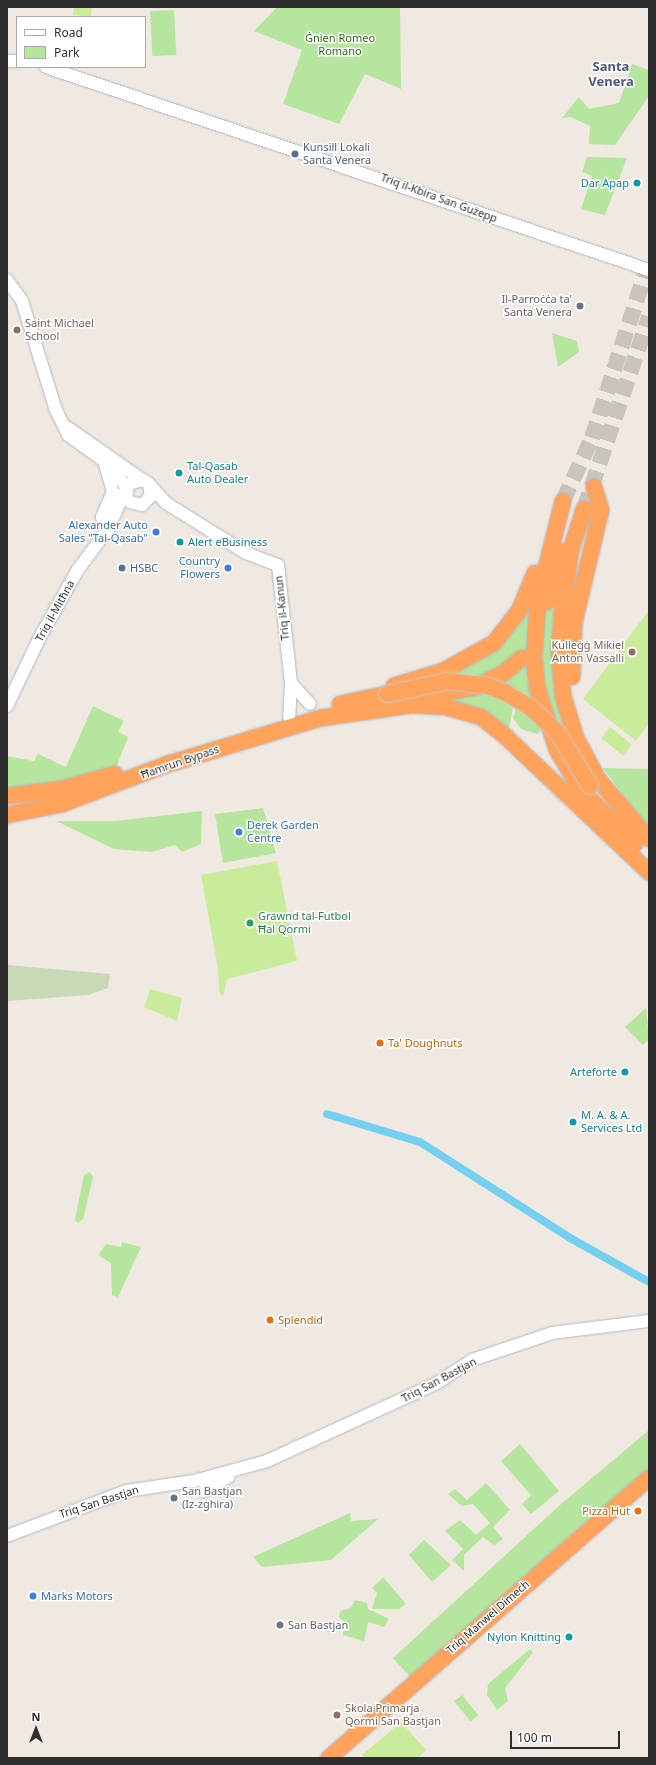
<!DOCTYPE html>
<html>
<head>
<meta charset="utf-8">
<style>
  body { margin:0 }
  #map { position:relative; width:656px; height:1765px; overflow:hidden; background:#efe9e1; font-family:"Noto Sans",sans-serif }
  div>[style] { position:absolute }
  .green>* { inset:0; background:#b6e59e; transform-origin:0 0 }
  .cemetery>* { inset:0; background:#c8d9b8 }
  .pitch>* { inset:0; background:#c9ec9a; transform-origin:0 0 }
  .canal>* { height:8px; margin:-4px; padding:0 4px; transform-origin:4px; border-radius:4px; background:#75cff0 }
  .highway-tunnel>* { height:16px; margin-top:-8px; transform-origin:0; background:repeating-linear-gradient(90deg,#c8c4bd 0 16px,transparent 0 24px) }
  .roads { filter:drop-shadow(0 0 1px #b4b7c1) drop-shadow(0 0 1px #b4b7c1) }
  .secondary>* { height:12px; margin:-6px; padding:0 6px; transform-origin:6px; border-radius:6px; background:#fff }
  .highway>* { height:16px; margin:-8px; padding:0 8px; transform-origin:8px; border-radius:8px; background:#ffa35c }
  .bridges { filter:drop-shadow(0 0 1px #c9c9c9) drop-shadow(0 0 1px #c9c9c9) }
  .highway-bridge>* { height:16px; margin:-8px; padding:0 8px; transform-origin:8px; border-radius:8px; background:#ffa35c }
  .dots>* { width:11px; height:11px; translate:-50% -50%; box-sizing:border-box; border:2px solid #fff; border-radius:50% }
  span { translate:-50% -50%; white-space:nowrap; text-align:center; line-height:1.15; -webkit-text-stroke:3px #fff; paint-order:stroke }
  .park-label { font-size:11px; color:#2c6e1b }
  .service-label { font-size:11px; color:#4e5e75 }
  .left { translate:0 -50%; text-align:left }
  .culture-label { font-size:11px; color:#0d838f }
  .right { translate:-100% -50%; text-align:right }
  .street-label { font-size:11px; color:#2e2e2e }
  .worship-label { font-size:11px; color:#5b616d }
  .education-label { font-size:11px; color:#785e54 }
  .shop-label { font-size:11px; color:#366cbe }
  .leisure-label { font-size:11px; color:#27864d }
  .food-label { font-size:11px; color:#c56008 }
  .quarter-label { font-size:13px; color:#4d5680; font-weight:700 }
  .frame { position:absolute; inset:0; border:8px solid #2e2e2e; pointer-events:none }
  .legend { position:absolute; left:16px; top:16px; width:130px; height:52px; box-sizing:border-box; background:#fff; border:1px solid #ababab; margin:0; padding:5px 7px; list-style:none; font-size:12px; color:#2e2e2e }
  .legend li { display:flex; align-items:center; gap:8px; height:20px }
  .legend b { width:20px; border:1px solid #ababab }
  .north { position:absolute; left:16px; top:1709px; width:40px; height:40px; -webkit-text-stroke:3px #fff; paint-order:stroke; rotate:0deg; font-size:11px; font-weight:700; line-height:16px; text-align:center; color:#2e2e2e }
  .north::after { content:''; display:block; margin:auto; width:14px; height:18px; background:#2e2e2e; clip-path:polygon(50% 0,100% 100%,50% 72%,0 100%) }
  .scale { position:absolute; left:510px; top:1731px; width:110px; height:18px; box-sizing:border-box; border:2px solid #2e2e2e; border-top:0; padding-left:5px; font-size:12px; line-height:14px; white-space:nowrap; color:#2e2e2e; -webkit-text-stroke:3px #fff; paint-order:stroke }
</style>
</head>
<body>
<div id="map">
  <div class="green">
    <i style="clip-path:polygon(277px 7px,400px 7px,401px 89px,365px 74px,339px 124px,283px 104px,302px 50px,254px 31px)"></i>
    <i style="left:174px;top:10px;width:45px;height:24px;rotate:87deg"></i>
    <i style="clip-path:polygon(632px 64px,649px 70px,649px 96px,615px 145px,589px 144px,590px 126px,571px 117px,562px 118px,579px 97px,589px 109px,619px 103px)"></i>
    <i style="clip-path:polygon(587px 157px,627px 158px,605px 215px,581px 209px,592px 176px,582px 172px)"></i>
    <i style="clip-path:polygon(552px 333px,577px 341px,579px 352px,558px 367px)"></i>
    <i style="clip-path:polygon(542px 601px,554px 611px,556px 667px,571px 740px,548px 715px,541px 687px)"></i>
    <i style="clip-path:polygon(526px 604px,531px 606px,527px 657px,537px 705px,443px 677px,460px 666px)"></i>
    <i style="clip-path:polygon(485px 690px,514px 703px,508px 734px,423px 700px)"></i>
    <i style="clip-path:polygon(517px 704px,541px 728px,538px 734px,521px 729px,513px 718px)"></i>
    <i style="clip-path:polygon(93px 706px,124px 721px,118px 732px,128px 737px,114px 773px,7px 791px,7px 756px,34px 761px,38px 754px,66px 767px)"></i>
    <i style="clip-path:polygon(603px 768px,649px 769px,649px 829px)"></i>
    <i style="clip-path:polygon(263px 808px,276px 853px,223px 863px,215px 814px)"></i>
    <i style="clip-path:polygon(202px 811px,201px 844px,182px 852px,175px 845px,152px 852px,114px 849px,56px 821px,116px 821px)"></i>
    <i style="clip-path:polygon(646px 1008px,649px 1039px,643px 1045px,625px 1027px)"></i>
    <i style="clip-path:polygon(90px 1172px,93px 1177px,83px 1219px,78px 1223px,75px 1220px,84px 1175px)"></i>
    <i style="clip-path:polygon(122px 1242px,141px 1247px,118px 1297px,112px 1295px,111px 1263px,98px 1255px,106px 1244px,121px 1247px)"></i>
    <i style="clip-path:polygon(649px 1430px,649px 1471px,557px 1547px,412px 1679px,393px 1658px,560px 1505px)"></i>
    <i style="clip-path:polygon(520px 1444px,559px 1491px,531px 1514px,522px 1504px,531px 1495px,501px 1461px)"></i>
    <i style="clip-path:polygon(486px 1483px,510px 1510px,493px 1527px,503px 1539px,494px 1545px,483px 1537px,464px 1555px,464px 1571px,452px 1560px,463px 1549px,445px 1531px,460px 1520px,476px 1535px,490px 1523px,473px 1504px,462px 1506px,448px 1494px,455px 1489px,467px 1500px)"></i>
    <i style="clip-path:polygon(350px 1513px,351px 1521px,378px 1519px,331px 1560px,262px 1567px,253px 1557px)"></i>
    <i style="clip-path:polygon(424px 1540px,451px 1565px,432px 1582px,409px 1555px)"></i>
    <i style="clip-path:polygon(383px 1577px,406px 1604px,399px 1609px,372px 1609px,377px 1593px,372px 1588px)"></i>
    <i style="clip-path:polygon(355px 1600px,367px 1603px,368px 1609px,389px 1619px,384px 1627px,368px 1622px,364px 1641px,343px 1635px,345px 1623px,339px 1617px,340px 1611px,351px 1608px)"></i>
    <i style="clip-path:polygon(530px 1649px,533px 1652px,505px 1688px,508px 1701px,497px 1710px,487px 1695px,488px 1684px)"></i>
    <i style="left:462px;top:1695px;width:26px;height:10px;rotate:51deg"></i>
  </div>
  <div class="cemetery">
    <i style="clip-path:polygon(7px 965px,110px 974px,108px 988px,88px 995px,7px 1001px)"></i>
  </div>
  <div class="pitch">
    <i style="clip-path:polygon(74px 7px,92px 7px,91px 17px,73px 15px)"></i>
    <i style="clip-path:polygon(649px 610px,649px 723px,636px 741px,583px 699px)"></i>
    <i style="left:610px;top:727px;width:28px;height:14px;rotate:39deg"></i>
    <i style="clip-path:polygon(277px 861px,297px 961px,227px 979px,223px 997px,219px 991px,218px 968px,201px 875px)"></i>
    <i style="clip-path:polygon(150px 989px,182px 998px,177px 1021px,144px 1007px)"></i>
    <i style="clip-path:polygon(401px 1722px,426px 1750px,418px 1758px,365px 1758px,362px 1755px)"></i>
  </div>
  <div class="canal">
    <i style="left:327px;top:1114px;width:97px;rotate:16.8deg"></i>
    <i style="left:420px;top:1142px;width:178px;rotate:32.6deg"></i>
    <i style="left:570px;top:1238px;width:90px;rotate:29.1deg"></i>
  </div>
  <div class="highway-tunnel">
    <i style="left:563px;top:501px;width:69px;rotate:-65.3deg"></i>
    <i style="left:592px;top:438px;width:185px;rotate:-72.1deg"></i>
    <i style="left:584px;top:509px;width:203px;rotate:-71.3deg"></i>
  </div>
  <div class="roads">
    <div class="secondary">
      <i style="left:7px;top:61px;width:10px"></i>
      <i style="left:46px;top:67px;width:636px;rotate:18.61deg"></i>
      <i style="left:7px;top:280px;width:26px;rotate:54deg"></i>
      <i style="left:22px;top:301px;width:114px;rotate:72.7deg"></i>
      <i style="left:56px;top:410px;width:28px;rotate:64deg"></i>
      <i style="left:68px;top:435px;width:58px;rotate:35.9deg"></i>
      <i style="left:115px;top:469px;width:21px;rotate:59deg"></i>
      <i style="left:68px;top:428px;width:89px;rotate:34.9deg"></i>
      <i style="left:105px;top:464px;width:29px;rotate:74deg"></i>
      <i style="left:113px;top:492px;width:27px;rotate:114deg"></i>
      <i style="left:102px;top:517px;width:13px;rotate:63deg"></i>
      <i style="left:149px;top:485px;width:11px;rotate:80deg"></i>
      <i style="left:151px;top:496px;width:13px;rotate:135deg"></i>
      <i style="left:142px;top:505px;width:12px;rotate:-166deg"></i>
      <i style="left:130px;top:502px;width:6px;rotate:-129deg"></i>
      <i style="left:126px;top:497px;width:13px;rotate:-81deg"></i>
      <i style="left:128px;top:484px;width:16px;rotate:-15deg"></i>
      <i style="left:143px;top:480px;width:6px;rotate:31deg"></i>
      <i style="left:148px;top:483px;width:27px;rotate:48deg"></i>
      <i style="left:166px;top:503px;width:94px;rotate:32deg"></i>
      <i style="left:246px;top:553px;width:34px;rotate:21deg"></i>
      <i style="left:278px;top:565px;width:119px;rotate:83.7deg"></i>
      <i style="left:291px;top:683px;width:34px;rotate:93deg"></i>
      <i style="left:291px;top:683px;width:28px;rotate:48deg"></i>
      <i style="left:7px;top:706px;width:76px;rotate:-64.4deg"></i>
      <i style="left:40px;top:637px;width:76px;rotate:-60.7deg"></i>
      <i style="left:77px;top:571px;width:52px;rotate:-53.6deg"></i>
      <i style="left:108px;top:529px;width:42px;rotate:-65.9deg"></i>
      <i style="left:203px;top:1491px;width:29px;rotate:-29deg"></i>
      <i style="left:7px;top:1536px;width:127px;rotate:-20.7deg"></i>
      <i style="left:126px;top:1491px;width:69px;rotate:-8.4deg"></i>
      <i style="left:194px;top:1481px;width:76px;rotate:-15.3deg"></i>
      <i style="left:267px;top:1461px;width:187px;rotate:-24.6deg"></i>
      <i style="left:437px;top:1383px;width:42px;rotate:-33.3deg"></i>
      <i style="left:472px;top:1360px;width:84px;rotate:-18.6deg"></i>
      <i style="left:552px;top:1333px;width:98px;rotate:-7.1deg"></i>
    </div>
    <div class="highway">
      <i style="left:563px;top:501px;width:102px;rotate:104.2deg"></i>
      <i style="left:538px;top:600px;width:57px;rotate:94deg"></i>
      <i style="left:534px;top:657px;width:30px;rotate:84deg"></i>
      <i style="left:537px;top:687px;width:66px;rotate:72.4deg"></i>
      <i style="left:557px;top:750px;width:47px;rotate:59deg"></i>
      <i style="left:581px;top:790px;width:76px;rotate:45deg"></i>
      <i style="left:584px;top:509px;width:43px;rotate:107.6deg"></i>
      <i style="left:571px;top:550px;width:53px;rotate:98.7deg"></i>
      <i style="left:563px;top:602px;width:49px;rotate:94.7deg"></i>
      <i style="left:559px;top:651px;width:45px;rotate:84.9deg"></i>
      <i style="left:563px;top:696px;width:44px;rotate:72.8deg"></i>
      <i style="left:576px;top:738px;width:47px;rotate:61.8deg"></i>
      <i style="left:598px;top:779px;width:79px;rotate:49.6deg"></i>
      <i style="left:547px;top:602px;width:53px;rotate:-72.6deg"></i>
      <i style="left:572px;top:677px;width:54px;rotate:-87.9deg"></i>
      <i style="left:574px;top:623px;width:116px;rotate:-76.6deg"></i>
      <i style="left:601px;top:510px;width:24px;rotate:-107deg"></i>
      <i style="left:394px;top:686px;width:51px;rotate:-17deg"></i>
      <i style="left:443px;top:671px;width:58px;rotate:-28.8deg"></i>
      <i style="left:494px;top:643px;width:41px;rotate:-52deg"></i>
      <i style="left:519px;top:611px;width:41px;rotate:-67.2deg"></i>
      <i style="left:411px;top:698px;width:66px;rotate:-9.6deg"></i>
      <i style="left:476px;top:687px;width:31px;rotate:-27deg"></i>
      <i style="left:504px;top:673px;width:23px;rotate:-40deg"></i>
      <i style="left:340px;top:704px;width:48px;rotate:-12deg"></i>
      <i style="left:7px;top:796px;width:55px;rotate:-7.3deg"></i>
      <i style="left:62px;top:789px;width:55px;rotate:-15.8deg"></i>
      <i style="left:7px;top:815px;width:56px;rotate:-11.3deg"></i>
      <i style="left:62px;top:804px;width:110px;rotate:-20.7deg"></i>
      <i style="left:165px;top:765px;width:163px;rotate:-16.8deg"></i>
      <i style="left:321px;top:718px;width:91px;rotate:-8.2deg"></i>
      <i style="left:411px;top:705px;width:35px;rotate:3deg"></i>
      <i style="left:446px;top:707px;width:36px;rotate:16deg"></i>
      <i style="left:481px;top:717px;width:31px;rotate:38deg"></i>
      <i style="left:505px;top:736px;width:198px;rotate:43.4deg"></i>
      <i style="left:329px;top:1758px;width:425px;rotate:-41.2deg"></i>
    </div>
  </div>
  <div class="bridges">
    <div class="highway-bridge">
      <i style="left:387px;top:694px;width:62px;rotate:-12deg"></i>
      <i style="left:448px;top:681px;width:40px;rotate:7.1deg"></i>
      <i style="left:488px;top:686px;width:19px;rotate:21deg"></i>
      <i style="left:506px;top:693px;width:29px;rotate:31deg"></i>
      <i style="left:531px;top:708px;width:35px;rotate:43deg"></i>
      <i style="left:557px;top:732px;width:63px;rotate:58.6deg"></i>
    </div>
  </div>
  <div class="dots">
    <i style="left:295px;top:154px;background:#5c6f8a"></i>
    <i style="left:637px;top:183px;background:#0f9aa8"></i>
    <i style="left:580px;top:306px;background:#6b7280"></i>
    <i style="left:17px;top:330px;background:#8d6e63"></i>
    <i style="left:179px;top:473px;background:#0f9aa8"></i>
    <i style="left:156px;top:532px;background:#3f7fe0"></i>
    <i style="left:180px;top:542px;background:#0f9aa8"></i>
    <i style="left:122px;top:568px;background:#5c6f8a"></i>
    <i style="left:228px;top:568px;background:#3f7fe0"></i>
    <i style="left:632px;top:652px;background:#8d6e63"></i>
    <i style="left:239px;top:832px;background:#3f7fe0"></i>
    <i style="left:250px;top:923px;background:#2e9e5b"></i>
    <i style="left:380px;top:1043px;background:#e8710a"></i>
    <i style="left:625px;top:1072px;background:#0f9aa8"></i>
    <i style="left:573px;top:1122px;background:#0f9aa8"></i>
    <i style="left:270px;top:1320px;background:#e8710a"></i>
    <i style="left:174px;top:1498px;background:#6b7280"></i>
    <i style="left:638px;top:1511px;background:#e8710a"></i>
    <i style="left:33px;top:1596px;background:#3f7fe0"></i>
    <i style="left:280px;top:1625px;background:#6b7280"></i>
    <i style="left:569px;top:1637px;background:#0f9aa8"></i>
    <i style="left:337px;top:1715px;background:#8d6e63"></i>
  </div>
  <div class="park-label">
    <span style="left:340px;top:45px">Ġnien Romeo<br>Romano</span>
  </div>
  <div class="service-label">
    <span class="left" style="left:303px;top:154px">Kunsill Lokali<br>Santa Venera</span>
    <span class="left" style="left:130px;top:568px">HSBC</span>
  </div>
  <div class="culture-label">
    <span class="right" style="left:629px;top:183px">Dar Apap</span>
    <span class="left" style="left:187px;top:473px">Tal-Qasab<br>Auto Dealer</span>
    <span class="left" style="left:188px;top:542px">Alert eBusiness</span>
    <span class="right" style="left:617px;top:1072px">Arteforte</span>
    <span class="left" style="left:581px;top:1122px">M. A. &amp; A.<br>Services Ltd</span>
    <span class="right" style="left:561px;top:1637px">Nylon Knitting</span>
  </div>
  <div class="street-label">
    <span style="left:439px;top:198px;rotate:20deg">Triq il-Kbira San Ġużepp</span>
    <span style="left:282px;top:608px;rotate:-96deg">Triq il-Kanun</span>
    <span style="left:55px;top:611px;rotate:-61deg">Triq il-Mitħna</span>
    <span style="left:180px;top:762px;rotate:-19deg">Ħamrun Bypass</span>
    <span style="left:439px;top:1380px;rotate:-28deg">Triq San Bastjan</span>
    <span style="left:99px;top:1502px;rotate:-18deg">Triq San Bastjan</span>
    <span style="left:488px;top:1617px;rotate:-41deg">Triq Manwel Dimech</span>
  </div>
  <div class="worship-label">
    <span class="right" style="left:572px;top:306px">Il-Parroċċa ta'<br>Santa Venera</span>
    <span class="left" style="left:182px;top:1498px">San Bastjan<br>(Iz-zghira)</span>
    <span class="left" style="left:288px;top:1625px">San Bastjan</span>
  </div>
  <div class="education-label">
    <span class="left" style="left:25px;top:330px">Saint Michael<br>School</span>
    <span class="right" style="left:624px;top:652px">Kulleġġ Mikiel<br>Anton Vassalli</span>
    <span class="left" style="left:345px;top:1715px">Skola Primarja<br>Qormi San Bastjan</span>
  </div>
  <div class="shop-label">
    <span class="right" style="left:148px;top:532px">Alexander Auto<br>Sales "Tal-Qasab"</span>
    <span class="right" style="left:220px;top:568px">Country<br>Flowers</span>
    <span class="left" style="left:247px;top:832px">Derek Garden<br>Centre</span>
    <span class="left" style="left:41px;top:1596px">Marks Motors</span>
  </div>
  <div class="leisure-label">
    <span class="left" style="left:258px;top:923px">Grawnd tal-Futbol<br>Ħal Qormi</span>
  </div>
  <div class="food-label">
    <span class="left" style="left:388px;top:1043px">Ta' Doughnuts</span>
    <span class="left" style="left:278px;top:1320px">Splendid</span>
    <span class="right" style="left:630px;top:1511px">Pizza Hut</span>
  </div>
  <div class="quarter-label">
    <span style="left:611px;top:74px">Santa<br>Venera</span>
  </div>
  <div class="frame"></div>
  <ul class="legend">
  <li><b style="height:5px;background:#fff"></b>Road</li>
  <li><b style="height:11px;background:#b6e59e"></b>Park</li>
  </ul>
  <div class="north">N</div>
  <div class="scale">100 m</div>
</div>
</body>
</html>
